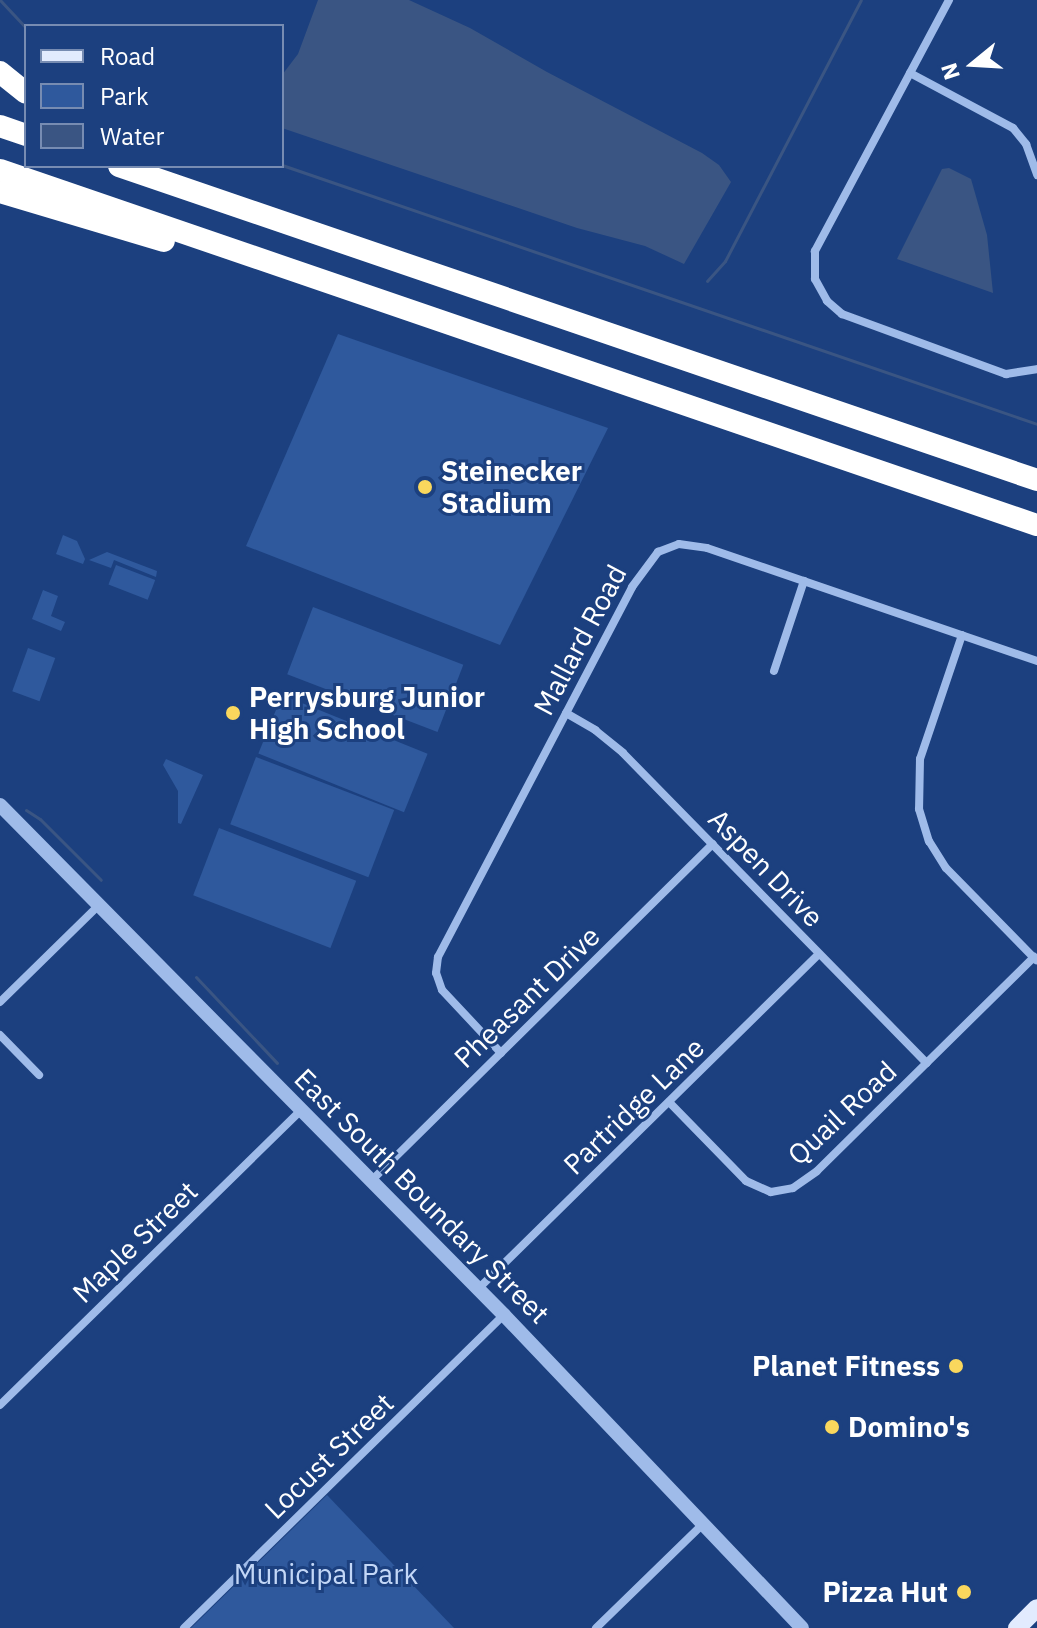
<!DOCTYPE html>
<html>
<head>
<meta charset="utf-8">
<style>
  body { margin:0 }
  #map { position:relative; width:1037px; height:1628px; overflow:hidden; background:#1c407f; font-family:"IBM Plex Sans",sans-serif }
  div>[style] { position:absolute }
  .green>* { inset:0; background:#2f599d; transform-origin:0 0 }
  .water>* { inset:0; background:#3a5583 }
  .stream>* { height:3px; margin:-1.5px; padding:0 1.5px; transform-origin:1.5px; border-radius:1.5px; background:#3a5583 }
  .minor>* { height:8px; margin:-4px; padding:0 4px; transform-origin:4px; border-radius:4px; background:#9fbbe9 }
  .tertiary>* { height:14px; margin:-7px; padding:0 7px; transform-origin:7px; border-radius:7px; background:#9fbbe9 }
  .primary>* { height:18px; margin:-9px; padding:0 9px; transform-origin:9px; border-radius:9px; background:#e2ebfe }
  .motorway>* { height:22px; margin:-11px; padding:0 11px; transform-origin:11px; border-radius:11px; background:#fff }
  .dots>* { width:22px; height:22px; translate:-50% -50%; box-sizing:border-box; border:4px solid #1c407f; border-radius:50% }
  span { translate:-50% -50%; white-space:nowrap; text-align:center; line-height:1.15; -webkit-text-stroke:6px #1c407f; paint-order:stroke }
  .poi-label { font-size:28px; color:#fff; font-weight:700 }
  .left { translate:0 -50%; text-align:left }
  .right { translate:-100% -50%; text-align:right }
  .street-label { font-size:28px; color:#fff }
  .park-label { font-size:28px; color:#c3d7f7 }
  .legend { position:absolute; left:24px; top:24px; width:260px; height:144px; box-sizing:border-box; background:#1c407f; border:2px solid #778cb2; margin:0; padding:10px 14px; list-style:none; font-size:24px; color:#fff }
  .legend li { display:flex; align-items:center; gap:16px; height:40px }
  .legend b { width:40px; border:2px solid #778cb2 }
  .north { position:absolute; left:933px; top:24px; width:80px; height:80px; -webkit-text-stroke:6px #1c407f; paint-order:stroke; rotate:252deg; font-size:22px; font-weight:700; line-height:32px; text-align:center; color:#fff }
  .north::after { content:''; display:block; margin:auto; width:28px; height:36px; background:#fff; clip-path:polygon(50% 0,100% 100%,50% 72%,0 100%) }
</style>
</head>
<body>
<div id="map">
  <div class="green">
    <i style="clip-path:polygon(338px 334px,608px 428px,500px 645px,246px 546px)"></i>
    <i style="clip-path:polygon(63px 535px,77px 541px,85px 559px,83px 564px,56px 554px)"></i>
    <i style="clip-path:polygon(107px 552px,157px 571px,156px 577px,114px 560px,111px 568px,89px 560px)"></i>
    <i style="left:116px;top:565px;width:42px;height:21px;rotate:21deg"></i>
    <i style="clip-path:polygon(43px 590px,58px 596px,51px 616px,65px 622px,61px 631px,32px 619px)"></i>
    <i style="left:313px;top:607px;width:161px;height:72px;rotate:21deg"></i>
    <i style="left:28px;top:648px;width:29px;height:46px;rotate:20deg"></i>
    <i style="left:282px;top:695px;width:157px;height:63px;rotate:22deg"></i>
    <i style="left:256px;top:757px;width:148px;height:72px;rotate:21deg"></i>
    <i style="clip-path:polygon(166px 759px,203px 775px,181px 824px,178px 823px,178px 791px,163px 765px)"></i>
    <i style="left:219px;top:828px;width:147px;height:72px;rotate:21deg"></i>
    <i style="clip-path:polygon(327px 1495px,454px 1628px,191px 1628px)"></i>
  </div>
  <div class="water">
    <i style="clip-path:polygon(318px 0,409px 0,470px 28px,547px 72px,702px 153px,719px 165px,731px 182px,684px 264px,645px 246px,577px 228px,282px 128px,282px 75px,298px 54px)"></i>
    <i style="clip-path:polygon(949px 168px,971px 179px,987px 235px,993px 293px,897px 259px,942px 169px)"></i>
  </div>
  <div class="stream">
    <i style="left:0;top:0;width:38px;rotate:47deg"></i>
    <i style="left:282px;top:165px;width:798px;rotate:18.93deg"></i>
    <i style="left:707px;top:281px;width:27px;rotate:-48deg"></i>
    <i style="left:725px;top:261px;width:294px;rotate:-62.5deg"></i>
    <i style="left:26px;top:810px;width:17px;rotate:33deg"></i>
    <i style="left:40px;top:819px;width:86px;rotate:45deg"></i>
    <i style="left:196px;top:977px;width:118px;rotate:46.7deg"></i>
  </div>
  <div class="minor">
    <i style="left:949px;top:0;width:285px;rotate:118.1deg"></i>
    <i style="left:815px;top:251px;width:28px;rotate:90deg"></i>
    <i style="left:815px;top:279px;width:25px;rotate:61deg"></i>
    <i style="left:827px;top:301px;width:20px;rotate:41deg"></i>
    <i style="left:842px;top:314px;width:175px;rotate:20.1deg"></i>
    <i style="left:1006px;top:374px;width:31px;rotate:-9deg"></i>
    <i style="left:910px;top:73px;width:117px;rotate:28.1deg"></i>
    <i style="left:1013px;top:128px;width:21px;rotate:51deg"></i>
    <i style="left:1026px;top:144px;width:33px;rotate:70deg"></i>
    <i style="left:962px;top:635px;width:131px;rotate:108.7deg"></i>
    <i style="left:920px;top:759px;width:50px;rotate:91.1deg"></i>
    <i style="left:919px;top:809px;width:34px;rotate:73deg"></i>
    <i style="left:929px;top:841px;width:32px;rotate:58deg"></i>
    <i style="left:946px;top:868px;width:129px;rotate:45.6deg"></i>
    <i style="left:774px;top:671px;width:95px;rotate:-71.6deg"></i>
    <i style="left:566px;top:713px;width:34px;rotate:30deg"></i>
    <i style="left:595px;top:730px;width:36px;rotate:39deg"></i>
    <i style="left:623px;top:753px;width:434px;rotate:45.6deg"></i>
    <i style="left:0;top:1002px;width:139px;rotate:-44.4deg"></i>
    <i style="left:0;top:1035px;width:56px;rotate:45.7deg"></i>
    <i style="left:501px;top:1053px;width:86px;rotate:-133.1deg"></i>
    <i style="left:442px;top:990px;width:18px;rotate:-109deg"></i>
    <i style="left:436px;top:973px;width:16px;rotate:-83deg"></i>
    <i style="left:438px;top:957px;width:418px;rotate:-62.3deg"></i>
    <i style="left:632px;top:587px;width:44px;rotate:-53.4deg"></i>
    <i style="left:658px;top:552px;width:22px;rotate:-21deg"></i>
    <i style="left:679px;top:544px;width:28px;rotate:8deg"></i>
    <i style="left:707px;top:548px;width:349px;rotate:18.9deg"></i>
    <i style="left:669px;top:1102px;width:110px;rotate:45.7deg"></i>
    <i style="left:746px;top:1181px;width:27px;rotate:24deg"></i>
    <i style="left:771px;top:1192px;width:22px;rotate:-10deg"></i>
    <i style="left:793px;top:1188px;width:29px;rotate:-35deg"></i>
    <i style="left:817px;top:1171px;width:305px;rotate:-44.6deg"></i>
    <i style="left:371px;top:1181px;width:480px;rotate:-44.6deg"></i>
    <i style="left:478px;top:1289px;width:478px;rotate:-44.5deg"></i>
    <i style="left:0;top:1405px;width:420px;rotate:-44.4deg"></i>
    <i style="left:184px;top:1628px;width:448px;rotate:-44.4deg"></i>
    <i style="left:596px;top:1628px;width:149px;rotate:-44.2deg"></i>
  </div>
  <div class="tertiary">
    <i style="left:0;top:805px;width:717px;rotate:45.34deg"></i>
    <i style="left:504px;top:1315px;width:432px;rotate:46.4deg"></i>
  </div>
  <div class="primary">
    <i style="left:1017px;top:1628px;width:28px;rotate:-45deg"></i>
  </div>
  <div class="motorway">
    <i style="left:0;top:72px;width:33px;rotate:39deg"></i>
    <i style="left:0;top:126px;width:28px;rotate:19deg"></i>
    <i style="left:119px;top:166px;width:970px;rotate:18.88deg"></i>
    <i style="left:0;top:170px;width:1096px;rotate:18.9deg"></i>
    <i style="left:0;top:192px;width:171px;rotate:16.6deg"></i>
  </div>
  <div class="dots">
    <i style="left:425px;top:487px;background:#f9d75d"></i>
    <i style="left:233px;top:713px;background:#f9d75d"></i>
    <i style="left:956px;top:1366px;background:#f9d75d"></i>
    <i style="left:832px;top:1427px;background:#f9d75d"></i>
    <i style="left:964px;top:1592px;background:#f9d75d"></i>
  </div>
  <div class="poi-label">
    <span class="left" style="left:441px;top:487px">Steinecker<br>Stadium</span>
    <span class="left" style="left:249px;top:713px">Perrysburg Junior<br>High School</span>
    <span class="right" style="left:940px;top:1366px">Planet Fitness</span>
    <span class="left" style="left:848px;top:1427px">Domino's</span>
    <span class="right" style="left:948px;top:1592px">Pizza Hut</span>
  </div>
  <div class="street-label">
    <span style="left:580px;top:640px;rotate:-62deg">Mallard Road</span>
    <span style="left:766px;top:868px;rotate:46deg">Aspen Drive</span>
    <span style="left:527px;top:997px;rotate:-44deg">Pheasant Drive</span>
    <span style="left:634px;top:1106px;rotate:-44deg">Partridge Lane</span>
    <span style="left:842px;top:1113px;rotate:-43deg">Quail Road</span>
    <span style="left:422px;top:1196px;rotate:45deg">East South Boundary Street</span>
    <span style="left:135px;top:1242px;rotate:-44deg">Maple Street</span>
    <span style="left:329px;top:1456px;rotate:-44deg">Locust Street</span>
  </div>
  <div class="park-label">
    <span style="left:326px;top:1574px">Municipal Park</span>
  </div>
  <ul class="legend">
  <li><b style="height:10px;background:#e2ebfe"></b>Road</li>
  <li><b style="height:22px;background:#2f599d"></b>Park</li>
  <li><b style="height:22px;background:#3a5583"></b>Water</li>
  </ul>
  <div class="north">N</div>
</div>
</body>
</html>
